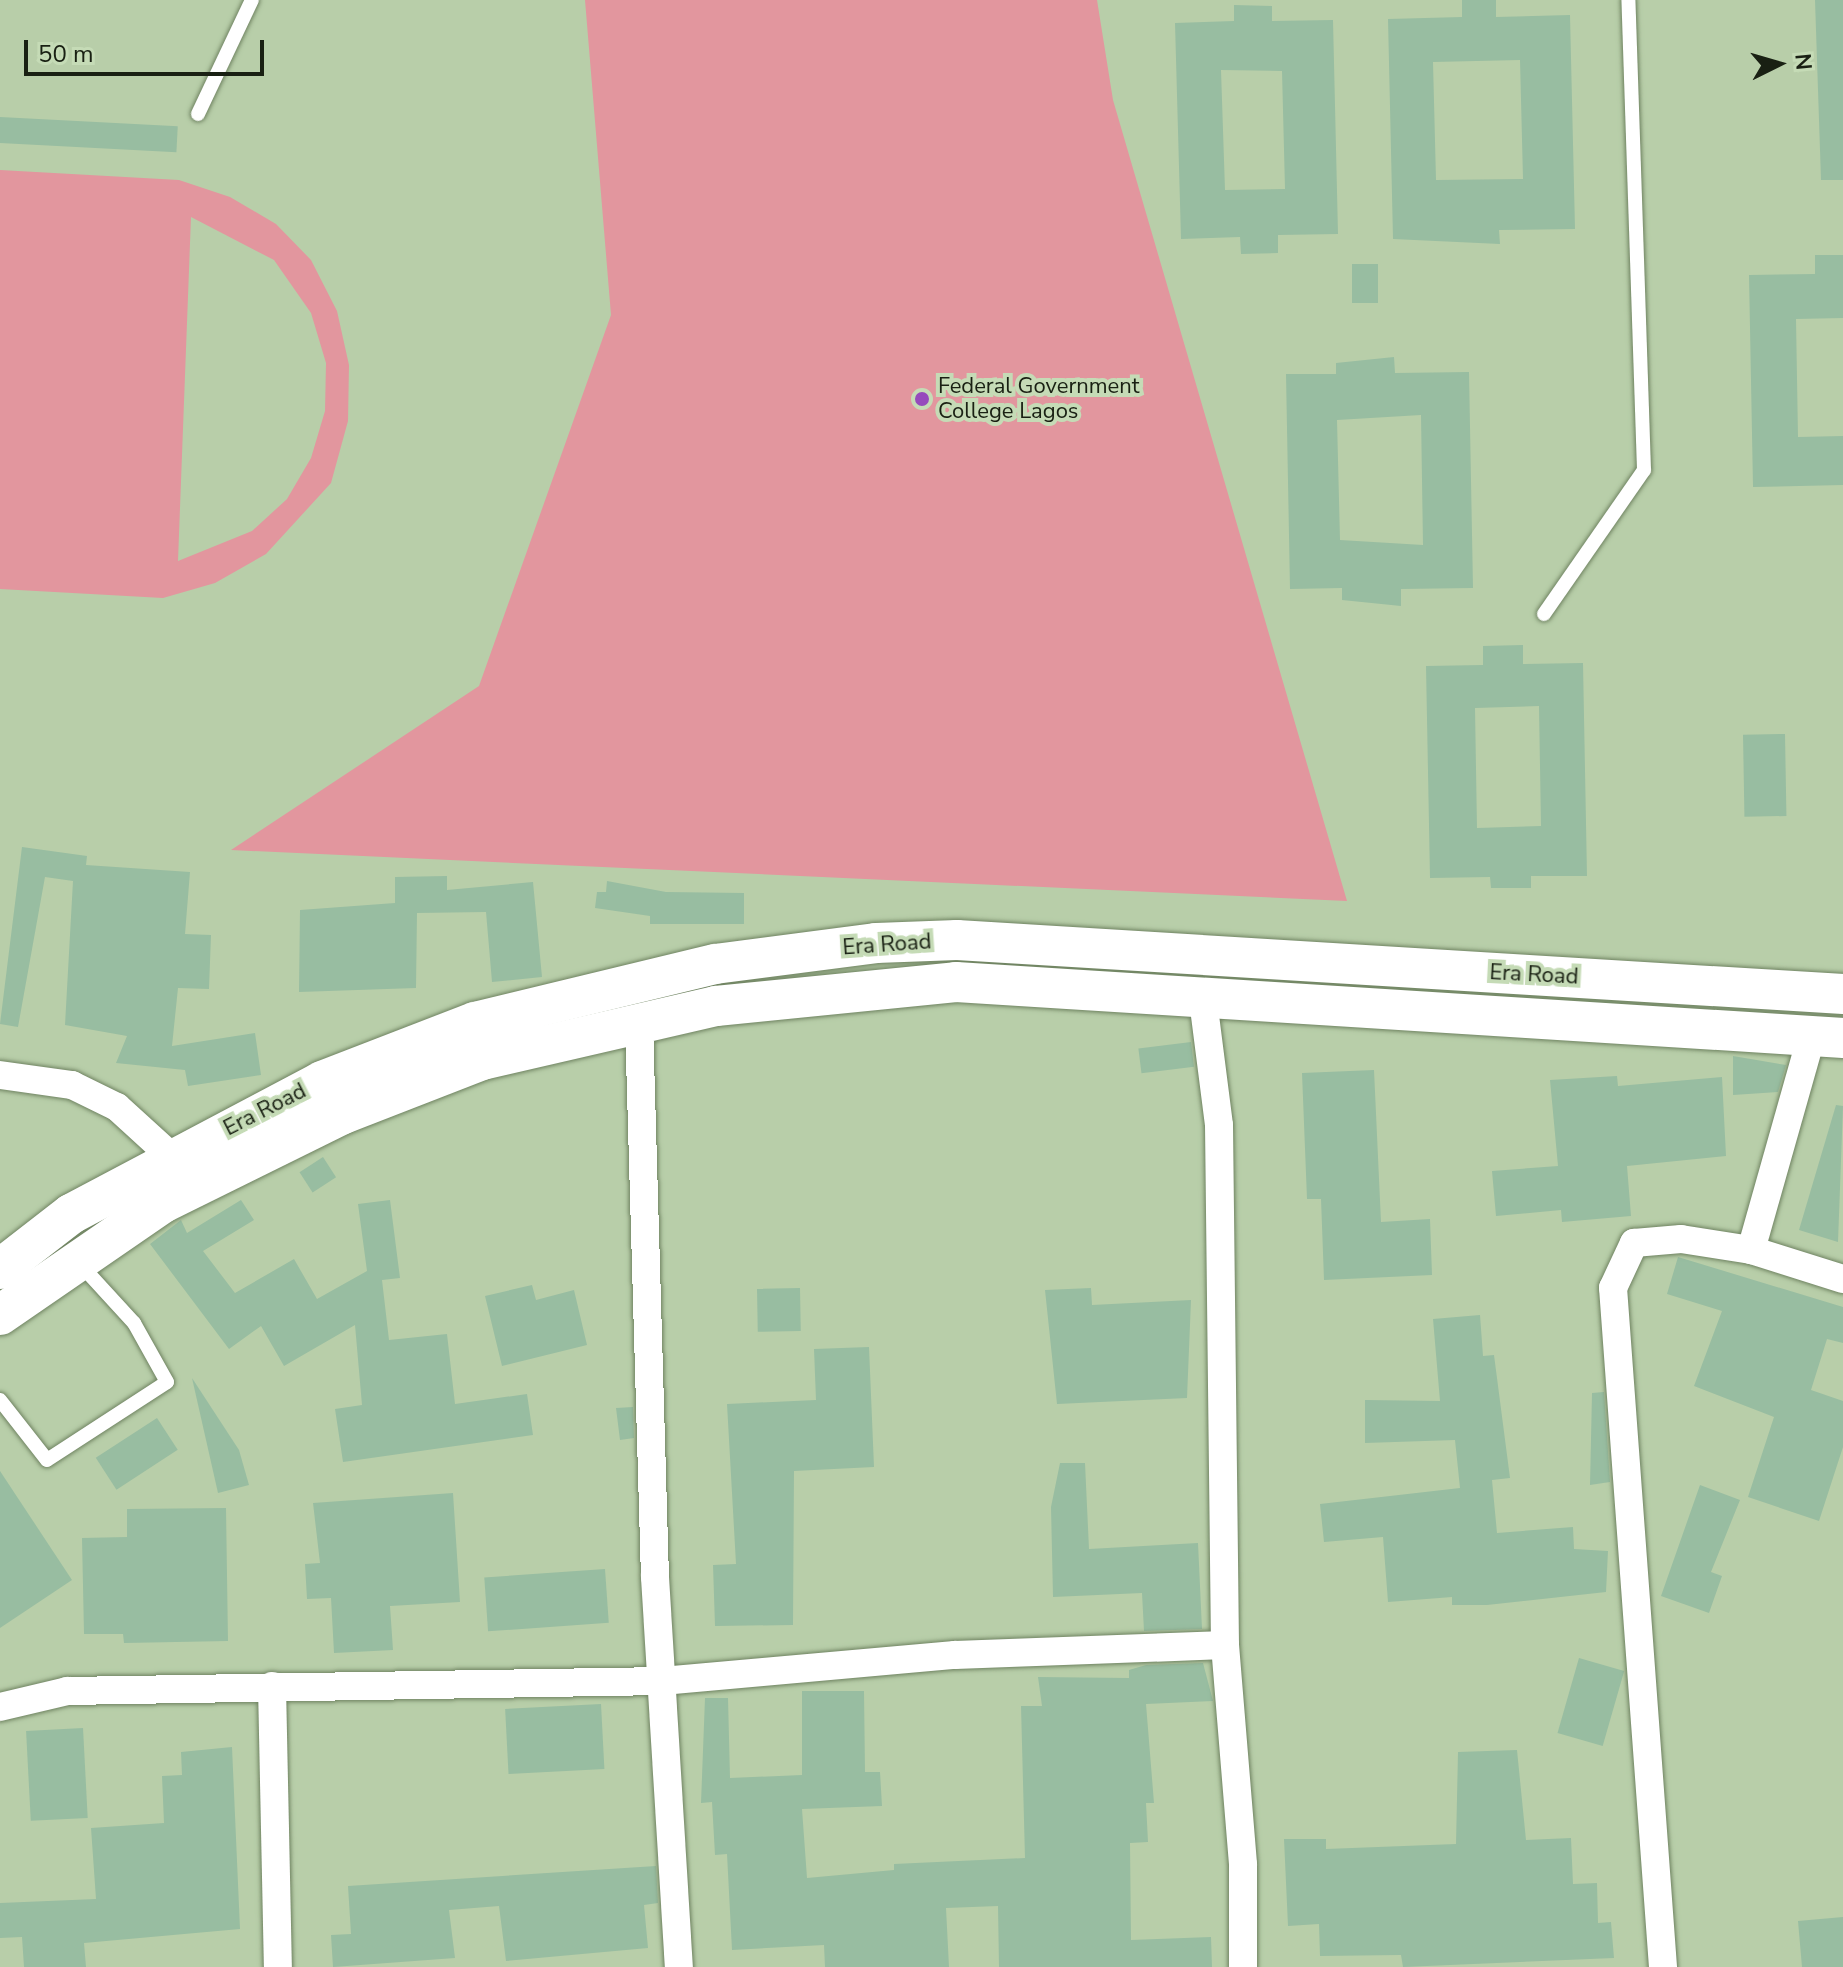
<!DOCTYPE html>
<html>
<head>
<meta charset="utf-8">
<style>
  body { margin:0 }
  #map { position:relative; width:1843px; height:1967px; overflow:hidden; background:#b8cea9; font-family:"Nunito Sans",sans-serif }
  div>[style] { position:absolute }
  .green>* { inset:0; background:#e2969e }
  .building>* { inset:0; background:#98bda1; transform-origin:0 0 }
  .roads { filter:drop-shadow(0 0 2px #6f8361) drop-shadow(0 0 2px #6f8361) }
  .service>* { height:14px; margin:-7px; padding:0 7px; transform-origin:7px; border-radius:7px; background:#fff }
  .minor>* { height:28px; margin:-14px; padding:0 14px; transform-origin:14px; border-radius:14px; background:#fff }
  .secondary>* { height:40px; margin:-20px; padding:0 20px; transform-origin:20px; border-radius:20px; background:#fff }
  .dots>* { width:22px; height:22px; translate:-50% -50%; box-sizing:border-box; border:4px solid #c5dbb6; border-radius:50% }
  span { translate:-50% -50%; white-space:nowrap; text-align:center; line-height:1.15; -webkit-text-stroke:8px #c5dbb6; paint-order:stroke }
  .poi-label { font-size:22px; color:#192013 }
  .left { translate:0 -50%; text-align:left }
  .street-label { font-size:22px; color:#192013 }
  .north { position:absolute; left:1739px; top:24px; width:80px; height:80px; -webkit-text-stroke:6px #c5dbb6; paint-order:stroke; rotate:85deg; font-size:22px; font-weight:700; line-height:32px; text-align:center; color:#192013 }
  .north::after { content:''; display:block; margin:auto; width:28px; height:36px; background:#192013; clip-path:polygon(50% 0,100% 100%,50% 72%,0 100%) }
  .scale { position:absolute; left:24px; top:40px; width:240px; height:36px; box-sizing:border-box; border:4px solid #192013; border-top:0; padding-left:10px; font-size:24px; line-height:28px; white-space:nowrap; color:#192013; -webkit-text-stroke:6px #c5dbb6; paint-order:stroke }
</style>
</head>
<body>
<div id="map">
  <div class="green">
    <i style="clip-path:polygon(585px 0,1097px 0,1113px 100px,1347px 901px,231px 850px,479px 686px,611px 315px)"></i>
    <i style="clip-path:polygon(evenodd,0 170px,179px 180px,230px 197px,276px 224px,311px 260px,337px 311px,349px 365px,348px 421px,331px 483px,266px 554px,215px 583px,163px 598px,0 589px,0 170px,191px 217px,274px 260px,311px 313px,326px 363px,325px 411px,311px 458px,287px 499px,252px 531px,178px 561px,191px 217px)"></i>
  </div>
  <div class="building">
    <i style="clip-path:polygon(evenodd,1462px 0,1496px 0,1496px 17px,1570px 15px,1575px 229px,1499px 230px,1500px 244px,1393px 239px,1388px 19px,1462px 17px,1462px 0,1520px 60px,1523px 179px,1436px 180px,1433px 62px,1520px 60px)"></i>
    <i style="clip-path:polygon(1815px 0,1843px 0,1843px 180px,1821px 180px)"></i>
    <i style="clip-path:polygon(evenodd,1234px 5px,1272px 6px,1272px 21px,1333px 20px,1338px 234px,1278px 235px,1278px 253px,1241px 254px,1240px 237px,1181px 239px,1175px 23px,1234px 21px,1234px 5px,1221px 70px,1282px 71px,1285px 189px,1225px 190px,1221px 70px)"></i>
    <i style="left:0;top:117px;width:178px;height:26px;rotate:3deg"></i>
    <i style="clip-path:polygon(1815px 255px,1843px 255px,1843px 318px,1796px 319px,1798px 437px,1843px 436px,1843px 485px,1753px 487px,1749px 275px,1815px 274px)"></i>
    <i style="left:1352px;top:264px;width:26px;height:39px"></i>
    <i style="clip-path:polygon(evenodd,1394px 357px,1395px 373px,1469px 372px,1473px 588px,1401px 589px,1401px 606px,1342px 600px,1342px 588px,1290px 589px,1286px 374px,1336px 374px,1336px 363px,1394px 357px,1421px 415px,1423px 545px,1340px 540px,1337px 420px,1421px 415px)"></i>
    <i style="clip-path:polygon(evenodd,1523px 645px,1523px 664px,1583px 663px,1587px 876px,1531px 876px,1531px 888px,1491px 888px,1490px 877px,1430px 878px,1426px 666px,1483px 665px,1483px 646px,1523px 645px,1539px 706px,1541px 826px,1477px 828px,1475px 708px,1539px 706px)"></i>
    <i style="left:1785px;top:734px;width:82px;height:42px;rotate:89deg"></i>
    <i style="clip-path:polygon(22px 847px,87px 856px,86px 865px,190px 872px,185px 934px,211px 935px,209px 989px,178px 988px,172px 1046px,255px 1033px,261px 1075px,188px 1086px,185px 1070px,116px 1063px,127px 1036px,65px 1025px,73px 881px,45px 877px,18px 1027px,0 1024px)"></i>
    <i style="clip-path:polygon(447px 876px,447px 890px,533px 882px,542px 977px,492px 982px,486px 912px,417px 913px,416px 988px,299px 992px,300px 910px,395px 903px,395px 877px)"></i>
    <i style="clip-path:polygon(607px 881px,666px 892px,744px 893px,744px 924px,650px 924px,650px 916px,595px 908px,597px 892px,606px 892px)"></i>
    <i style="left:1191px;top:1042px;width:25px;height:53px;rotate:83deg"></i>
    <i style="clip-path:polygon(1733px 1056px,1786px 1065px,1778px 1092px,1733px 1095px)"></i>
    <i style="clip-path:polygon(1374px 1070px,1381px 1222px,1430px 1219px,1432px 1275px,1324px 1280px,1321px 1199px,1307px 1199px,1302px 1073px)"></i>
    <i style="clip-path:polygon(1617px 1076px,1618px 1086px,1722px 1077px,1726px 1156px,1627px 1166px,1631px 1216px,1562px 1222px,1561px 1210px,1496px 1216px,1492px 1171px,1558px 1166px,1550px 1080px)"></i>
    <i style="clip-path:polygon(1836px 1105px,1843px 1106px,1838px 1242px,1799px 1230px)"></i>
    <i style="left:323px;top:1157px;width:24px;height:28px;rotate:57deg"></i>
    <i style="clip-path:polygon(241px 1200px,254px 1220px,203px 1251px,235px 1293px,294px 1259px,317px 1299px,367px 1271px,358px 1204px,390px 1200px,400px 1278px,382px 1280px,389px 1340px,447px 1334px,455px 1404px,527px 1394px,533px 1435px,343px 1462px,335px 1409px,362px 1405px,355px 1325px,284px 1366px,261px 1326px,229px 1349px,150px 1244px,181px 1220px,187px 1233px)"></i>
    <i style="clip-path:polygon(1678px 1257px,1843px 1307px,1843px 1343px,1827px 1339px,1811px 1390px,1843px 1401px,1843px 1447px,1819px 1521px,1748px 1497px,1774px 1417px,1694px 1386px,1722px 1311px,1667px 1294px)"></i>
    <i style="clip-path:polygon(532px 1285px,536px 1300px,574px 1290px,587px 1345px,502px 1366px,485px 1296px)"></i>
    <i style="left:800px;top:1288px;width:43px;height:43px;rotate:89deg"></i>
    <i style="clip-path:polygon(1091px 1288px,1092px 1305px,1191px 1300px,1187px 1398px,1057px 1404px,1045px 1290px)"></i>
    <i style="clip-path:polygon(1480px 1315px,1483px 1356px,1494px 1355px,1510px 1478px,1492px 1480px,1497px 1533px,1573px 1527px,1574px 1549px,1608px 1551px,1606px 1592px,1487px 1605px,1452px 1605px,1452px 1597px,1388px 1602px,1383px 1537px,1324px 1542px,1320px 1504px,1460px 1488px,1455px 1440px,1365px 1443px,1365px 1400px,1440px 1401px,1433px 1319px)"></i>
    <i style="clip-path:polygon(869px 1347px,874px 1467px,794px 1471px,793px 1625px,715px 1626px,713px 1565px,736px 1564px,727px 1404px,816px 1400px,814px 1349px)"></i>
    <i style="clip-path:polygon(192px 1378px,239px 1450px,249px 1485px,218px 1493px)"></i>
    <i style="clip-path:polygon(1604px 1392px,1610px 1482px,1590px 1485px,1592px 1393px)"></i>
    <i style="clip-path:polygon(633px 1407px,634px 1438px,620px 1440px,616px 1408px)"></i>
    <i style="left:157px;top:1418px;width:38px;height:73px;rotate:57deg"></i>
    <i style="clip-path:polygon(1060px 1463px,1085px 1463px,1089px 1549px,1198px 1543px,1202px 1629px,1144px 1631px,1142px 1593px,1053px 1597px,1051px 1507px)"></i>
    <i style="clip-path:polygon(0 1471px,72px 1580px,0 1628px)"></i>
    <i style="clip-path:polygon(1700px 1485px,1740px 1500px,1711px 1572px,1722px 1576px,1709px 1613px,1661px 1596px)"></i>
    <i style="clip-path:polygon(453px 1493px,460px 1602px,390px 1606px,393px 1650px,334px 1653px,331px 1598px,307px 1599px,305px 1564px,320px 1563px,313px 1503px)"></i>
    <i style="clip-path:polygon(226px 1508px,228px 1641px,124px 1643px,123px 1634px,84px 1634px,82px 1538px,127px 1537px,127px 1509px)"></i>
    <i style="left:605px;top:1569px;width:54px;height:121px;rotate:86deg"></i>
    <i style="left:1579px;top:1658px;width:47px;height:78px;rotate:16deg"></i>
    <i style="clip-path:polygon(1203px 1663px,1213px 1701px,1146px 1704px,1154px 1803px,1146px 1803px,1148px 1842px,1130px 1843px,1131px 1940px,1211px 1937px,1212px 1967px,999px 1967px,998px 1906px,946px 1908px,949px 1967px,825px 1967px,824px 1945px,732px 1950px,727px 1854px,715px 1855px,712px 1802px,701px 1803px,705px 1698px,728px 1698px,730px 1778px,802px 1775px,802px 1691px,864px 1691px,865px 1772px,880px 1772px,882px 1806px,802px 1809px,807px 1878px,894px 1870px,894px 1864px,1025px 1858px,1021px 1706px,1042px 1706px,1038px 1677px,1129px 1678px,1129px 1670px,1146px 1665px)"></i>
    <i style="left:601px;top:1704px;width:65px;height:96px;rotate:87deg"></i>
    <i style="left:83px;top:1728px;width:90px;height:57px;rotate:87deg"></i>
    <i style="clip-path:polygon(232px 1747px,240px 1929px,84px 1943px,86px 1967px,24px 1967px,22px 1937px,0 1938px,0 1903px,96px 1899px,91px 1828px,164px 1823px,162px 1776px,182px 1775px,181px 1752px)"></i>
    <i style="clip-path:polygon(1517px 1750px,1526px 1840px,1571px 1838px,1573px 1884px,1597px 1883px,1598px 1923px,1611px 1922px,1614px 1958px,1403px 1967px,1401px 1955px,1320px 1956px,1319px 1924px,1288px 1926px,1284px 1839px,1326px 1839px,1326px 1849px,1456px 1844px,1458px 1752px)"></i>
    <i style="clip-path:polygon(656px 1866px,658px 1903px,644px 1905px,648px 1948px,506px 1961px,499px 1906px,449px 1910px,455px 1958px,333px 1967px,331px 1935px,351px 1934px,348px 1886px)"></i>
    <i style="clip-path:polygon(1843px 1917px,1843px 1967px,1802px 1967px,1798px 1921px)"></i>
  </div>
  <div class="roads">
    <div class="service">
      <i style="left:198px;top:114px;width:126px;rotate:-64.7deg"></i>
      <i style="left:1544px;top:614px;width:175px;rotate:-55.2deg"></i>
      <i style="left:1644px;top:470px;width:470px;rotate:-91.9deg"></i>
      <i style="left:0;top:1400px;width:76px;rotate:51.9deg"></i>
      <i style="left:47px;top:1460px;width:143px;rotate:-33deg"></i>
      <i style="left:167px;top:1382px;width:68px;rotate:-119.2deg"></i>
      <i style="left:134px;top:1323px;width:80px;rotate:-132.5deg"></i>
    </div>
    <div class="minor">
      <i style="left:1203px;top:1000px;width:126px;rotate:82.7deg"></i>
      <i style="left:1219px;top:1125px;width:520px;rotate:89.34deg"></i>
      <i style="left:1225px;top:1645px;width:221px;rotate:85.3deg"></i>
      <i style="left:1243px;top:1865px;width:102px;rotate:90deg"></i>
      <i style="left:639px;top:1023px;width:554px;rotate:88.35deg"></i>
      <i style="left:655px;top:1577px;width:391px;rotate:86.5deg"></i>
      <i style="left:0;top:1075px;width:73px;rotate:7.9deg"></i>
      <i style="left:72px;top:1085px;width:50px;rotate:26.1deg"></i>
      <i style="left:117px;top:1107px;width:74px;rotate:42.3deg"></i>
      <i style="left:1751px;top:1250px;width:220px;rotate:-74.2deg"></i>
      <i style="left:272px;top:1686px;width:281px;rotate:88.8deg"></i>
      <i style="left:0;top:1707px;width:69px;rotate:-13.4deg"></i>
      <i style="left:67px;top:1691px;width:595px;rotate:-0.96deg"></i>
      <i style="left:662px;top:1681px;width:294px;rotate:-5.1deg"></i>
      <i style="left:955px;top:1655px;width:270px;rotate:-2.1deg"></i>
      <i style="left:1663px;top:1967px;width:681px;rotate:-94.21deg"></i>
      <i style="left:1613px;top:1288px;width:50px;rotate:-65deg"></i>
      <i style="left:1634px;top:1243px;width:47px;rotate:-4.9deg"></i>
      <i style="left:1681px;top:1239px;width:71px;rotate:8.9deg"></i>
      <i style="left:1751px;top:1250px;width:96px;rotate:17.5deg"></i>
    </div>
    <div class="secondary">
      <i style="left:0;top:1269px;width:90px;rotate:-37.8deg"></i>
      <i style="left:71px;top:1214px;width:284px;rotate:-27.9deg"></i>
      <i style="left:322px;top:1081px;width:164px;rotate:-21.1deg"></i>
      <i style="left:475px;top:1022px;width:247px;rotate:-13.6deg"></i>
      <i style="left:715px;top:964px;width:162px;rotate:-7.4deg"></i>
      <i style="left:876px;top:943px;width:81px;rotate:-2.1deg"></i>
      <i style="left:957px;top:940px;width:888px;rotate:3.49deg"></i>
      <i style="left:0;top:1315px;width:198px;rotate:-34.5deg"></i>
      <i style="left:163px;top:1203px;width:201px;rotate:-26.3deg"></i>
      <i style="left:343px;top:1114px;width:149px;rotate:-21.2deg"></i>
      <i style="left:482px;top:1060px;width:240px;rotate:-13deg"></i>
      <i style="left:716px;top:1006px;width:241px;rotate:-5.7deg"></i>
      <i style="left:956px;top:982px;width:889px;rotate:3.61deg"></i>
    </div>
  </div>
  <div class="dots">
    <i style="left:922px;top:399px;background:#964abc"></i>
  </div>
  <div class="poi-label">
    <span class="left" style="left:938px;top:399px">Federal Government<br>College Lagos</span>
  </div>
  <div class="street-label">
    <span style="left:887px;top:945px;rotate:-4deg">Era Road</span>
    <span style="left:1534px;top:975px;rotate:3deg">Era Road</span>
    <span style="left:265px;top:1110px;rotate:-27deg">Era Road</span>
  </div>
  <div class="north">N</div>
  <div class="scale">50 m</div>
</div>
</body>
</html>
